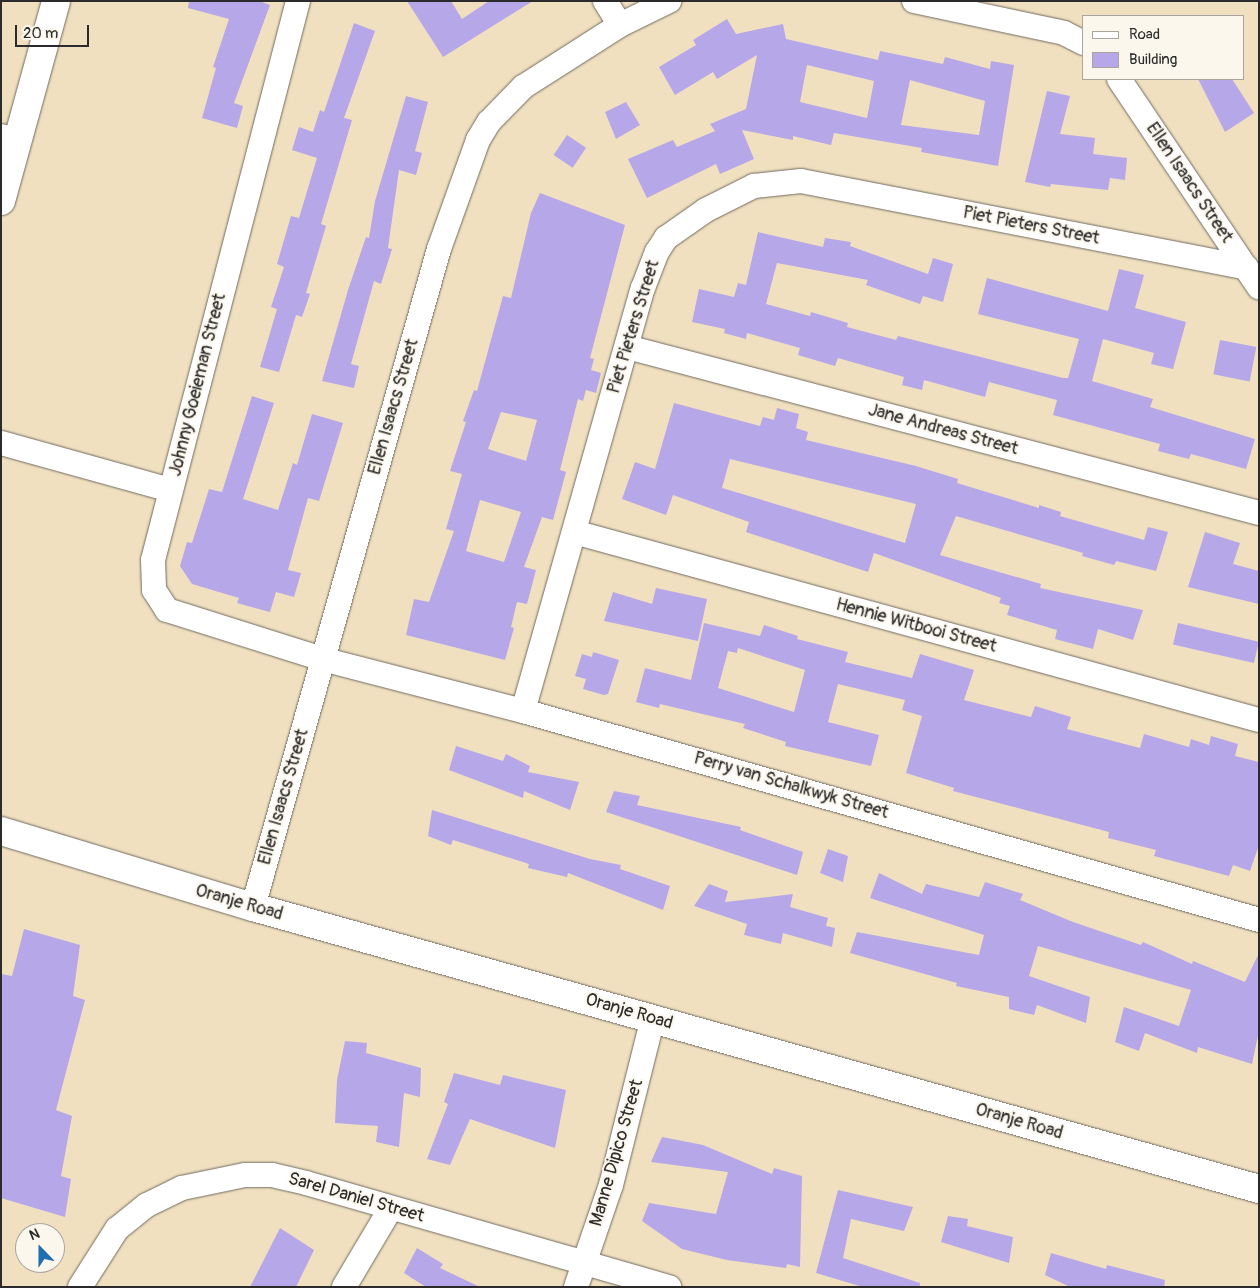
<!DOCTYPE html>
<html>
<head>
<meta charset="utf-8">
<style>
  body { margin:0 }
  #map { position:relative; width:1260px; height:1288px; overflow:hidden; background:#f0e0c0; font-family:Pangolin,sans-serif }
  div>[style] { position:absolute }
  .building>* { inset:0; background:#b6a7e8; transform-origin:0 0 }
  .roads { filter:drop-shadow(0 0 1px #706a5f) drop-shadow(0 0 1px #706a5f) }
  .minor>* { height:24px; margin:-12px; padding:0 12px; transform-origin:12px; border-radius:12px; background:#fff }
  .tertiary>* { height:28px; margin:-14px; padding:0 14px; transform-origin:14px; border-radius:14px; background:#fff }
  span { translate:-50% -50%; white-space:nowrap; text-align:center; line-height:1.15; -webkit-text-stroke:4px #fbf7ec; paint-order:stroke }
  .street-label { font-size:18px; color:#2b2b2b }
  .frame { position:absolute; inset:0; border:2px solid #2b2b2b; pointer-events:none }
  .legend { position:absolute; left:1082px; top:15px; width:162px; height:65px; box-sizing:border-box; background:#fbf7ec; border:1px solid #a8a59f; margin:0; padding:6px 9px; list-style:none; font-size:15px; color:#2b2b2b }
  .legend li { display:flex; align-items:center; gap:10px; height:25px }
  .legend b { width:25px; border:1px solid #a8a59f }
  .north { position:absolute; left:15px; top:1223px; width:50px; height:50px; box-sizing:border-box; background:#fbf7ec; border:1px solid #a8a59f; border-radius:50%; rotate:338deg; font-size:14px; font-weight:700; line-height:20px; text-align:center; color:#2b2b2b }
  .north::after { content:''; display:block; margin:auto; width:18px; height:22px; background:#1f6fb2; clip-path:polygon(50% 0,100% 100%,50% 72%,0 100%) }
  .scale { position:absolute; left:15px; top:25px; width:74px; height:22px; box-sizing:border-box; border:2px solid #2b2b2b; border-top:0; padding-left:6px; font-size:15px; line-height:18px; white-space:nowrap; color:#2b2b2b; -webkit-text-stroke:4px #fbf7ec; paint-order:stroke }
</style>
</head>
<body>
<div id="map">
  <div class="building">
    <i style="clip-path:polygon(189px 1px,259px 1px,270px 5px,234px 103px,243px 106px,237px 128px,202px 118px,216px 68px,213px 67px,229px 19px,188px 8px)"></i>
    <i style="clip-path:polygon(407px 1px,451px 1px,462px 19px,489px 1px,533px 1px,443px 57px)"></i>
    <i style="clip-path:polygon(evenodd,727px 19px,736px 34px,783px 24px,786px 39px,878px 60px,880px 51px,943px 64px,945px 57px,990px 69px,991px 61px,1014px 65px,998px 166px,921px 152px,922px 148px,834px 133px,831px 145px,793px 136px,793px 140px,742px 130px,754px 159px,720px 174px,716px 164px,647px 198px,628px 159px,673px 140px,677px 147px,715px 131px,710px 124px,746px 109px,757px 55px,717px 79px,713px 72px,675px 95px,659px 67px,696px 45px,693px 40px,727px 19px,807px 65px,874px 81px,867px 118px,800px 102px,807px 65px,727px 19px,910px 80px,985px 101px,979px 135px,901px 125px,910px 80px)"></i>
    <i style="clip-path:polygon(354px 23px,375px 31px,344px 118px,352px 120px,321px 224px,326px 226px,306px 293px,310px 294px,302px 317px,296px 315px,279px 372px,260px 367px,277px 309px,271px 307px,284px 267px,277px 264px,291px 216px,299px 218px,317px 158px,292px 150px,299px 127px,313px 132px,320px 110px,324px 112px)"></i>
    <i style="clip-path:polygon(1198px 79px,1232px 79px,1254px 113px,1225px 132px)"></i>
    <i style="clip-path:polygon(1047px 91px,1070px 96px,1060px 134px,1095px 138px,1093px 154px,1127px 158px,1125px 180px,1110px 178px,1108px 190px,1051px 184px,1050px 187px,1025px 182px)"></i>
    <i style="clip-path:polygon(406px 96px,428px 102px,415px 151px,422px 153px,416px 175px,399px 170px,388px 248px,392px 249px,381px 284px,374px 281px,351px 364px,359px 366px,354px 388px,322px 381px,348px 290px,366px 237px,369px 238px,375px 201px)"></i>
    <i style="clip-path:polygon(626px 102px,640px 125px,616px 139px,605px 112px)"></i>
    <i style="left:567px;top:135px;width:23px;height:24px;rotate:34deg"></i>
    <i style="clip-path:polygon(evenodd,540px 193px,625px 225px,590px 358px,594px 359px,591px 370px,601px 373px,596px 393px,586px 390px,583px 401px,578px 399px,560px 470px,566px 472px,553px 520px,542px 517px,524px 567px,536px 570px,527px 604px,517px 602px,511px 627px,514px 628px,505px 660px,406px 635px,414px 599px,429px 602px,454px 531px,446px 529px,462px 474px,450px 471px,466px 422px,463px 421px,474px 390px,477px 391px,503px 296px,511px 298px,531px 213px,540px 193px,501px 412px,537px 420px,526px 461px,488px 449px,501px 412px,540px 193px,480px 500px,521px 512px,504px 562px,466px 551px,480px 500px)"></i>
    <i style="clip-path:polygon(758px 232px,823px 247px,825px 238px,851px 242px,850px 246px,928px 274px,933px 258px,953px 264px,943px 302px,923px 296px,920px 304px,866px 285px,868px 280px,777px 263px,766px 304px,810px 316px,811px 312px,848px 323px,847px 327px,896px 340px,898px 336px,1063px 378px,1068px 378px,1079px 339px,978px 314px,987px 278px,1108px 311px,1119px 269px,1144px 275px,1135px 308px,1186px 322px,1173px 369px,1151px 364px,1154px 353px,1103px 339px,1092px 381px,1153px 399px,1150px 407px,1255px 439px,1246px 469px,1191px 454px,1189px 459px,1158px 451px,1160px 444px,1053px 415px,1057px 400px,989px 382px,985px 397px,924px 380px,922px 390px,902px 385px,904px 377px,838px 358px,835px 366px,798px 355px,800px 348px,747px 333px,746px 339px,724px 333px,725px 329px,692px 322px,699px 289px,734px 297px,738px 283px,746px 285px)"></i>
    <i style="left:1220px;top:340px;width:37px;height:35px;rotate:11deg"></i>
    <i style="clip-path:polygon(252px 396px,274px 403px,243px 499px,278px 510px,293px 463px,297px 465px,312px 414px,343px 423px,319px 501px,308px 498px,288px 570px,301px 573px,294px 597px,276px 592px,270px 612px,237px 603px,239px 598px,192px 584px,180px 566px,187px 542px,192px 543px,209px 489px,222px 492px)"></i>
    <i style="clip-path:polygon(evenodd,674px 403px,760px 426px,763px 417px,774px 420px,777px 408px,799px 414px,796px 428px,808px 432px,806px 440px,916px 466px,958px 479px,957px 483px,1039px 508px,1039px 505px,1061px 512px,1060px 516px,1144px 540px,1148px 527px,1168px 532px,1156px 571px,1116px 561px,1114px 565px,1082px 556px,1083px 553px,956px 516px,940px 555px,1041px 584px,1040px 588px,1143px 610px,1133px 640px,1098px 629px,1093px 649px,1055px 639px,1057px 630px,1007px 615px,1010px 606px,999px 603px,1001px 598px,874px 553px,868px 572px,746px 532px,749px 522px,673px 495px,666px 515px,622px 499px,635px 462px,655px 469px,674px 403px,730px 459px,916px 504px,905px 543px,722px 488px,730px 459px)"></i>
    <i style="clip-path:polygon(1205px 532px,1240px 543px,1233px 564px,1259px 571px,1259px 604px,1188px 587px)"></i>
    <i style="clip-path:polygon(656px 588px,707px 599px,698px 641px,604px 621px,613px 592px,652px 604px)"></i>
    <i style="clip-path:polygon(evenodd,704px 623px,760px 636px,764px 625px,798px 636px,797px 639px,848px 652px,845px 662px,912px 678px,920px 654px,974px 670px,964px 700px,1031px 717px,1035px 706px,1071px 717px,1067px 729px,1140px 748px,1144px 734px,1189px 747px,1191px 739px,1209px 745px,1211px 736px,1238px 744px,1235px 756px,1259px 762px,1259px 845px,1250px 871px,1233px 865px,1229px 876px,1154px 856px,1156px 850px,1108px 838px,1109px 832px,953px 791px,954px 788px,906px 773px,922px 716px,902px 710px,905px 700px,838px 684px,828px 722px,879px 735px,871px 766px,785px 746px,786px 742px,743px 728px,745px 724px,660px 704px,659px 708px,636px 702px,645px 668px,691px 680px,704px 623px,738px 648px,805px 670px,794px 712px,718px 688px,728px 651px,737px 653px,738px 648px)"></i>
    <i style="left:1178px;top:623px;width:83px;height:22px;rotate:13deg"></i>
    <i style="clip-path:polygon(593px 652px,619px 660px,608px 694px,604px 695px,583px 689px,586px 679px,575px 676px,582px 654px,592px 657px)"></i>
    <i style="clip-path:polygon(456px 746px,503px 761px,506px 754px,530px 766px,528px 772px,579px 782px,570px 810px,524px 791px,523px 798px,449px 770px)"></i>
    <i style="clip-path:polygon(614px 791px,640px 796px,637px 805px,741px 827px,740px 830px,803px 852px,797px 875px,606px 812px)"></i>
    <i style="clip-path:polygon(432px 810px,590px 859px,621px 865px,620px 869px,670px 886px,663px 910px,568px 873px,567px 877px,528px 868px,529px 864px,453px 840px,451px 845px,428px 836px)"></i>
    <i style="clip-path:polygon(828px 849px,848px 856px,843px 882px,820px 873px)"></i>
    <i style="clip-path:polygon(879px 873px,922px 894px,926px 884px,979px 897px,985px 882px,1023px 894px,1020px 900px,1073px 922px,1141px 945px,1143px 942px,1192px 964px,1193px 961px,1245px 982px,1259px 953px,1259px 1031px,1252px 1064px,1198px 1047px,1197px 1053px,1145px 1033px,1139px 1051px,1115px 1042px,1124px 1007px,1179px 1026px,1191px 990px,1038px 946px,1029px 976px,1090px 997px,1086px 1023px,1037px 1005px,1034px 1015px,1009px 1009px,1009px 997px,956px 986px,957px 983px,850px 953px,857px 932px,979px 955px,984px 935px,870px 898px)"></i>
    <i style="clip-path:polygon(709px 884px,728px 891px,725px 902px,793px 894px,790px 907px,828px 918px,826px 926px,835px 928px,832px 947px,783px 933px,781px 944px,744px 935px,747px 924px,694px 906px)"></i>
    <i style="clip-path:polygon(24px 929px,80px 945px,73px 996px,85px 1000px,56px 1110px,72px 1116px,61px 1176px,71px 1179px,65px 1217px,1px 1198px,1px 974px,12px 976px)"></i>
    <i style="clip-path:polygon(345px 1041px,367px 1043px,366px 1053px,421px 1068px,420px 1097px,404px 1093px,399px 1147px,376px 1142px,378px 1126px,335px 1123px,337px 1080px)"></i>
    <i style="clip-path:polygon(454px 1073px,500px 1085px,503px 1075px,566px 1090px,555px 1148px,470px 1119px,450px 1165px,427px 1159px,448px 1104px,444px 1102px)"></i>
    <i style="clip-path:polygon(662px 1137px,703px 1145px,772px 1174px,774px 1168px,802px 1176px,800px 1267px,787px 1264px,786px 1268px,727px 1260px,682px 1249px,642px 1221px,649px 1203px,716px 1214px,728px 1172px,651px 1162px)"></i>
    <i style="clip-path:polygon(838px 1190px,913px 1207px,904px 1231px,851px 1219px,843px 1258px,920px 1283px,920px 1287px,863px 1287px,816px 1273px)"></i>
    <i style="clip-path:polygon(948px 1216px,968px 1219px,967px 1226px,1013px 1237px,1009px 1263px,941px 1242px)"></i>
    <i style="clip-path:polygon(280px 1228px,314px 1250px,296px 1287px,250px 1287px)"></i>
    <i style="clip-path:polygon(417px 1248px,443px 1264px,440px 1268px,480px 1287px,426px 1287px,404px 1273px)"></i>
    <i style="clip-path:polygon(1051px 1253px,1106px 1269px,1107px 1265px,1165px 1280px,1164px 1287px,1070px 1287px,1045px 1275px)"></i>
  </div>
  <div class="roads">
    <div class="minor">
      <i style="left:298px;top:1px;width:577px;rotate:104.54deg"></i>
      <i style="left:153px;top:560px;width:30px;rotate:88deg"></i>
      <i style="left:154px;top:590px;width:24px;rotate:57deg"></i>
      <i style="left:167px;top:610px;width:163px;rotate:17.5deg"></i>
      <i style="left:322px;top:659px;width:208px;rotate:14.5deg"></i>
      <i style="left:523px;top:711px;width:765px;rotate:15.85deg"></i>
      <i style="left:605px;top:1px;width:28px;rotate:58deg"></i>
      <i style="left:914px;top:1px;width:153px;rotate:12deg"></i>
      <i style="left:1064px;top:33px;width:22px;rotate:27deg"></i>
      <i style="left:1119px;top:79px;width:251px;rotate:56.1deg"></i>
      <i style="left:1px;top:136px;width:16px;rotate:15deg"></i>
      <i style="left:627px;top:347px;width:653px;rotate:14.72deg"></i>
      <i style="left:1px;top:443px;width:175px;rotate:15.5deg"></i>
      <i style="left:574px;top:532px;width:710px;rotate:15.35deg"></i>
      <i style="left:523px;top:711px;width:440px;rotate:-74.2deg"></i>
      <i style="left:643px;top:288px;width:39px;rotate:-69deg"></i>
      <i style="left:657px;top:252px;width:17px;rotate:-57deg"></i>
      <i style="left:666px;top:238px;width:49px;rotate:-35deg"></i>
      <i style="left:706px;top:210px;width:54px;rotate:-26.6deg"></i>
      <i style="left:754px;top:186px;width:47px;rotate:-6.1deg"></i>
      <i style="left:801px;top:181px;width:454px;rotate:11deg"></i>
      <i style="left:253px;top:907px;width:684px;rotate:-74.22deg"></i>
      <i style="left:439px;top:249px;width:116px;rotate:-70.3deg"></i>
      <i style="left:478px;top:140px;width:21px;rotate:-59deg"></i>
      <i style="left:489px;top:122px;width:49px;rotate:-45.8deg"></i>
      <i style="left:523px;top:87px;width:115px;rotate:-32.6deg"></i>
      <i style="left:620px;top:25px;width:55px;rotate:-26.1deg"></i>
      <i style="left:80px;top:1287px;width:69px;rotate:-57.5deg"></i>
      <i style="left:117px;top:1229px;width:38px;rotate:-39deg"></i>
      <i style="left:147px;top:1205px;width:39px;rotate:-26deg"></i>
      <i style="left:182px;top:1188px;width:64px;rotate:-11.7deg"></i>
      <i style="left:245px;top:1175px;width:27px"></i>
      <i style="left:272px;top:1175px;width:35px;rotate:13deg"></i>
      <i style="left:306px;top:1183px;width:378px;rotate:16deg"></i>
      <i style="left:344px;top:1287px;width:92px;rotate:-59.3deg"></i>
      <i style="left:576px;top:1287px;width:108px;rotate:-71.1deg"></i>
      <i style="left:611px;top:1185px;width:172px;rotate:-75.9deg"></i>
    </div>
    <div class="tertiary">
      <i style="left:1px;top:201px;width:207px;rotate:-74.6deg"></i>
      <i style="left:1px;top:831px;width:263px;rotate:16.8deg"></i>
      <i style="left:253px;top:907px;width:1045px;rotate:15.66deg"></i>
    </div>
  </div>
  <div class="street-label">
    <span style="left:1189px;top:183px;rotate:56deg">Ellen Isaacs Street</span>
    <span style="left:1031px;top:226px;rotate:11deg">Piet Pieters Street</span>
    <span style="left:634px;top:327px;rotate:-73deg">Piet Pieters Street</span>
    <span style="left:198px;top:385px;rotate:-76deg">Johnny Goeieman Street</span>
    <span style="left:394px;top:407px;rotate:-74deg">Ellen Isaacs Street</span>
    <span style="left:943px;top:430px;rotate:15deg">Jane Andreas Street</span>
    <span style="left:916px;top:626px;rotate:15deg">Hennie Witbooi Street</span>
    <span style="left:791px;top:786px;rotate:16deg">Perry van Schalkwyk Street</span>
    <span style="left:284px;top:797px;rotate:-74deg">Ellen Isaacs Street</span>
    <span style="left:239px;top:903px;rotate:16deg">Oranje Road</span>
    <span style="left:629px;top:1012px;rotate:16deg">Oranje Road</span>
    <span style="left:1019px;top:1122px;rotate:16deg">Oranje Road</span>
    <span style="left:617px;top:1153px;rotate:-74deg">Manne Dipico Street</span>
    <span style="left:356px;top:1198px;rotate:16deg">Sarel Daniel Street</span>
  </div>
  <div class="frame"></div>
  <ul class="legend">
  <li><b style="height:6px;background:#fff"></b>Road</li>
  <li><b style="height:14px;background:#b6a7e8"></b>Building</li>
  </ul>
  <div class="north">N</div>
  <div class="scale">20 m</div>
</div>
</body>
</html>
